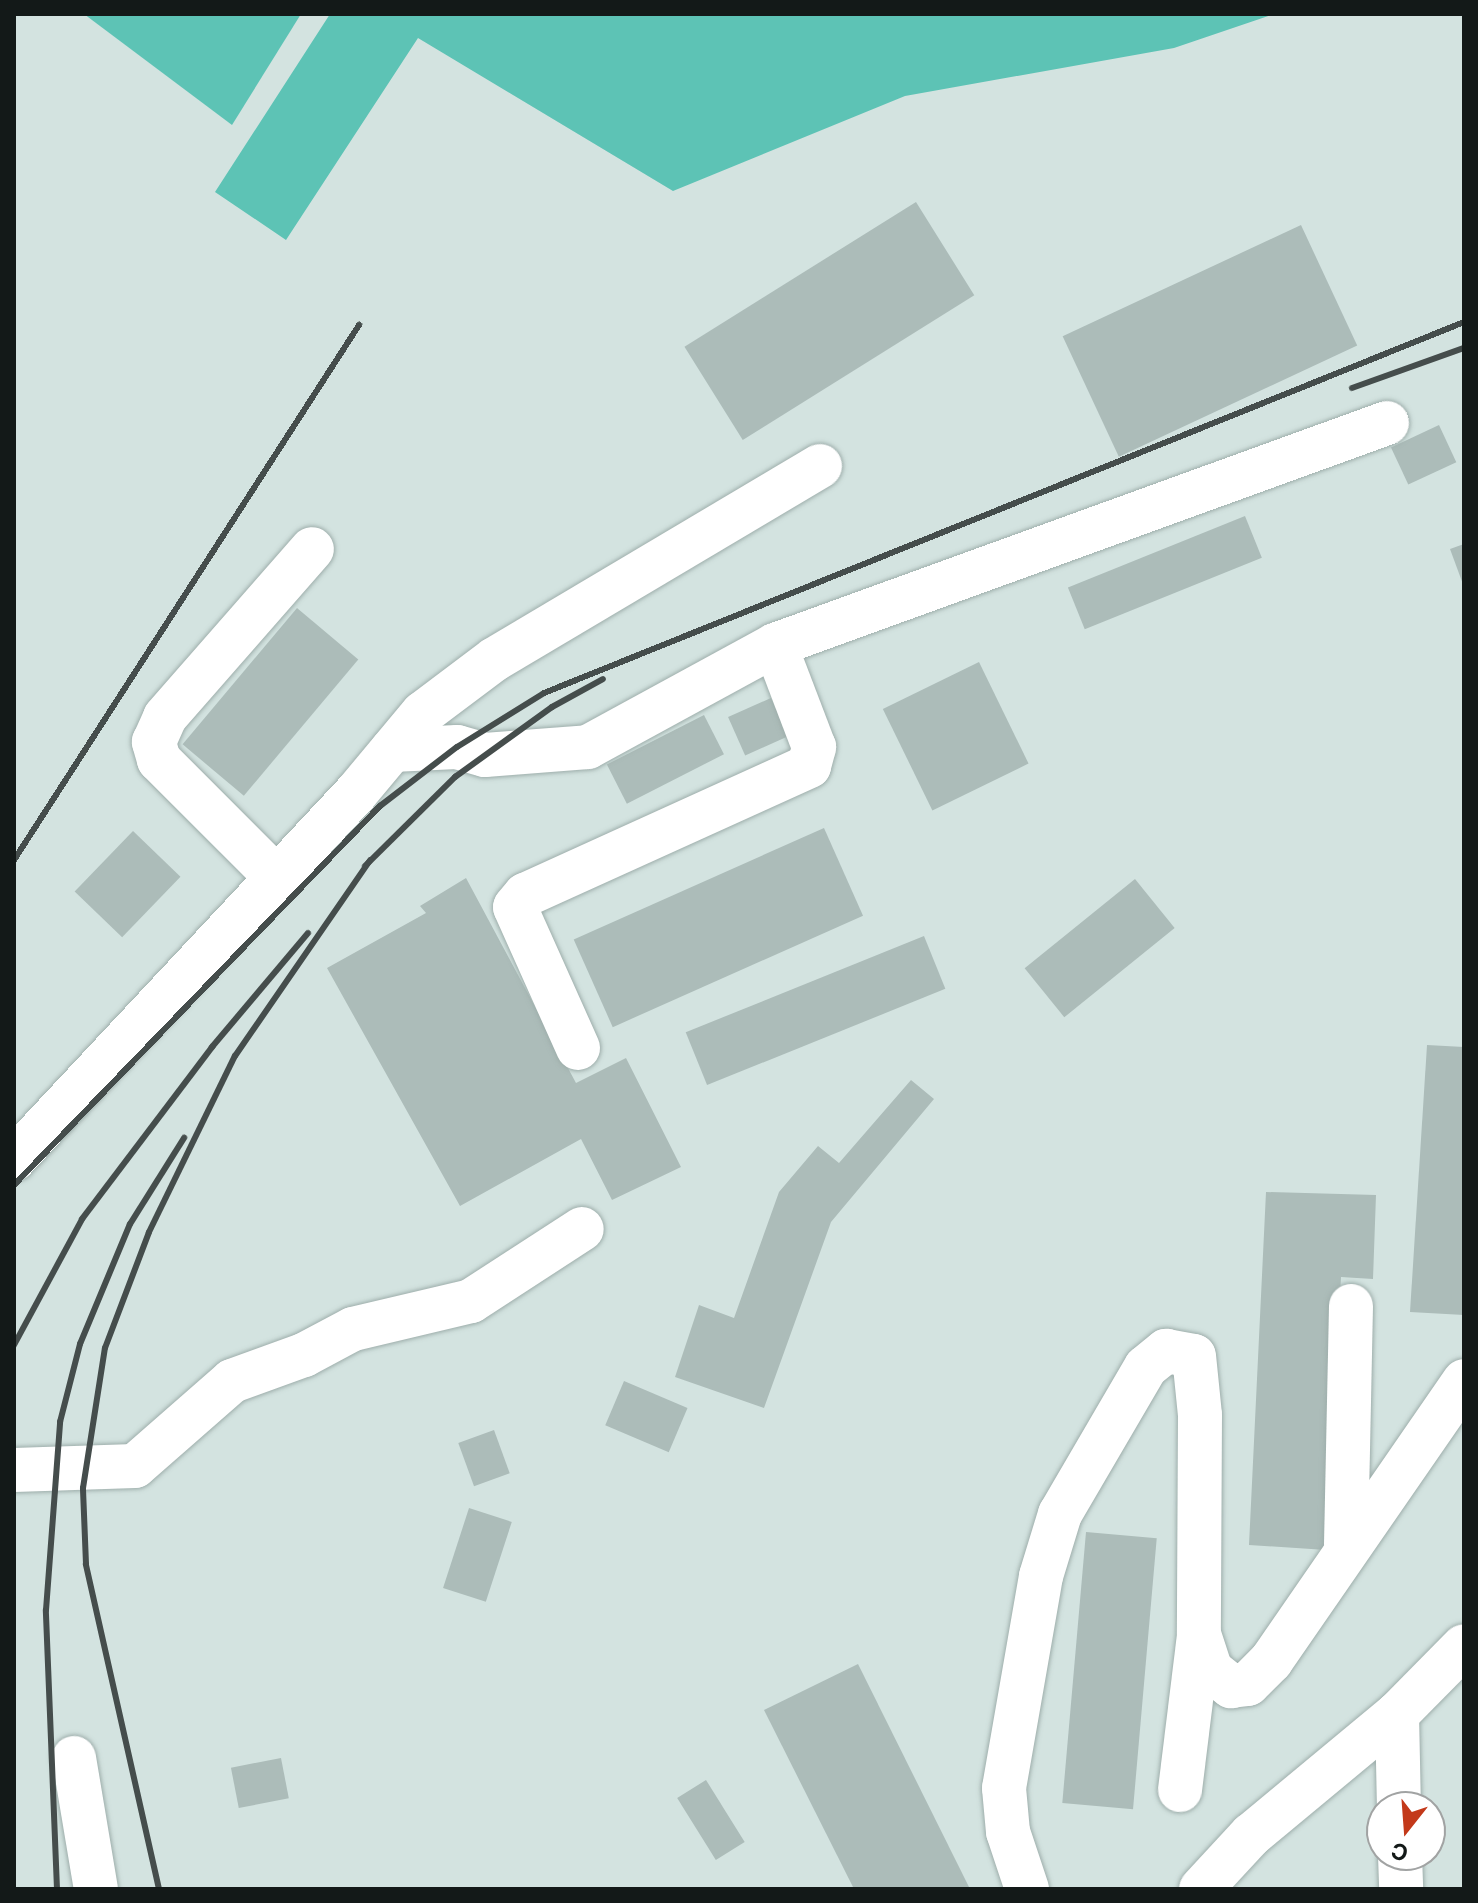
<!DOCTYPE html>
<html>
<head>
<meta charset="utf-8">
<style>
  body { margin:0 }
  #map { position:relative; width:1478px; height:1903px; overflow:hidden; background:#d3e3e0; font-family:Inter,sans-serif }
  div>[style] { position:absolute }
  .water>* { inset:0; background:#5dc3b5 }
  .building>* { inset:0; background:#acbcb9; transform-origin:0 0 }
  .roads { filter:drop-shadow(0 0 2px #9eaeab) drop-shadow(0 0 2px #9eaeab) }
  .minor>* { height:44px; margin:-22px; padding:0 22px; transform-origin:22px; border-radius:22px; background:#fff }
  .rail>* { height:6px; margin:-3px; padding:0 3px; transform-origin:3px; border-radius:3px; background:#454d4c }
  span { translate:-50% -50%; white-space:nowrap; text-align:center; line-height:1.15; -webkit-text-stroke:6px #fff; paint-order:stroke }
  .frame { position:absolute; inset:0; border:16px solid #131918; pointer-events:none }
  .north { position:absolute; left:1366px; top:1791px; width:80px; height:80px; box-sizing:border-box; background:#fff; border:2px solid #a1a3a3; border-radius:50%; rotate:197deg; font-size:22px; font-weight:700; line-height:32px; text-align:center; color:#131918 }
  .north::after { content:''; display:block; margin:auto; width:28px; height:36px; background:#c3391a; clip-path:polygon(50% 0,100% 100%,50% 72%,0 100%) }
</style>
</head>
<body>
<div id="map">
  <div class="water">
    <i style="clip-path:polygon(84px 14px,301px 14px,232px 125px)"></i>
    <i style="clip-path:polygon(330px 14px,1274px 14px,1174px 48px,905px 96px,673px 191px,418px 38px,286px 240px,215px 192px)"></i>
  </div>
  <div class="building">
    <i style="left:916px;top:202px;width:110px;height:273px;rotate:58deg"></i>
    <i style="left:1301px;top:225px;width:133px;height:263px;rotate:65deg"></i>
    <i style="left:1439px;top:425px;width:41px;height:53px;rotate:65deg"></i>
    <i style="left:1245px;top:516px;width:45px;height:191px;rotate:68deg"></i>
    <i style="clip-path:polygon(1464px 544px,1464px 587px,1450px 549px)"></i>
    <i style="left:297px;top:608px;width:80px;height:178px;rotate:40deg"></i>
    <i style="left:979px;top:662px;width:113px;height:107px;rotate:64deg"></i>
    <i style="left:771px;top:698px;width:42px;height:47px;rotate:66deg"></i>
    <i style="left:704px;top:715px;width:44px;height:109px;rotate:63deg"></i>
    <i style="left:824px;top:828px;width:96px;height:274px;rotate:66deg"></i>
    <i style="left:133px;top:831px;width:66px;height:84px;rotate:44deg"></i>
    <i style="clip-path:polygon(466px 878px,576px 1083px,626px 1058px,681px 1167px,612px 1200px,581px 1139px,460px 1206px,327px 968px,426px 913px,420px 906px)"></i>
    <i style="left:1135px;top:879px;width:63px;height:142px;rotate:51deg"></i>
    <i style="left:924px;top:936px;width:57px;height:257px;rotate:68deg"></i>
    <i style="clip-path:polygon(1427px 1045px,1464px 1047px,1464px 1315px,1410px 1312px)"></i>
    <i style="clip-path:polygon(911px 1080px,934px 1099px,831px 1222px,764px 1408px,675px 1377px,699px 1305px,734px 1318px,779px 1192px,818px 1146px,839px 1163px)"></i>
    <i style="clip-path:polygon(1266px 1192px,1376px 1195px,1373px 1279px,1341px 1277px,1326px 1550px,1249px 1545px)"></i>
    <i style="left:624px;top:1381px;width:69px;height:48px;rotate:23deg"></i>
    <i style="left:494px;top:1430px;width:46px;height:38px;rotate:70deg"></i>
    <i style="left:469px;top:1508px;width:45px;height:84px;rotate:18deg"></i>
    <i style="left:1086px;top:1532px;width:71px;height:272px;rotate:5deg"></i>
    <i style="clip-path:polygon(858px 1664px,970px 1889px,854px 1889px,764px 1710px)"></i>
    <i style="left:281px;top:1758px;width:41px;height:51px;rotate:79deg"></i>
    <i style="left:706px;top:1780px;width:73px;height:34px;rotate:58deg"></i>
  </div>
  <div class="roads">
    <div class="minor">
      <i style="left:392px;top:750px;width:65px;rotate:-2.6deg"></i>
      <i style="left:457px;top:747px;width:29px;rotate:16deg"></i>
      <i style="left:485px;top:755px;width:103px;rotate:-4.4deg"></i>
      <i style="left:588px;top:747px;width:213px;rotate:-28.6deg"></i>
      <i style="left:775px;top:645px;width:651px;rotate:-19.94deg"></i>
      <i style="left:277px;top:878px;width:167px;rotate:-135deg"></i>
      <i style="left:159px;top:760px;width:19px;rotate:-106deg"></i>
      <i style="left:154px;top:742px;width:27px;rotate:-66deg"></i>
      <i style="left:165px;top:717px;width:223px;rotate:-48.8deg"></i>
      <i style="left:578px;top:1048px;width:154px;rotate:-114.1deg"></i>
      <i style="left:515px;top:907px;width:16px;rotate:-50deg"></i>
      <i style="left:525px;top:895px;width:312px;rotate:-24.4deg"></i>
      <i style="left:809px;top:766px;width:20px;rotate:-75deg"></i>
      <i style="left:814px;top:747px;width:109px;rotate:-110.9deg"></i>
      <i style="left:14px;top:1159px;width:501px;rotate:-46.94deg"></i>
      <i style="left:356px;top:793px;width:104px;rotate:-50.1deg"></i>
      <i style="left:423px;top:713px;width:90px;rotate:-36.9deg"></i>
      <i style="left:495px;top:659px;width:378px;rotate:-30.7deg"></i>
      <i style="left:14px;top:1470px;width:121px;rotate:-1.9deg"></i>
      <i style="left:135px;top:1466px;width:129px;rotate:-41.2deg"></i>
      <i style="left:232px;top:1381px;width:77px;rotate:-19.9deg"></i>
      <i style="left:304px;top:1355px;width:55px;rotate:-28deg"></i>
      <i style="left:353px;top:1329px;width:121px;rotate:-13.3deg"></i>
      <i style="left:471px;top:1301px;width:132px;rotate:-33deg"></i>
      <i style="left:1346px;top:1545px;width:239px;rotate:-88.8deg"></i>
      <i style="left:1397px;top:1714px;width:93px;rotate:88.8deg"></i>
      <i style="left:74px;top:1758px;width:133px;rotate:80.5deg"></i>
      <i style="left:1180px;top:1790px;width:155px;rotate:-83deg"></i>
      <i style="left:1400px;top:1855px;width:34px;rotate:88deg"></i>
      <i style="left:1027px;top:1889px;width:60px;rotate:-108.4deg"></i>
      <i style="left:1008px;top:1832px;width:44px;rotate:-95.2deg"></i>
      <i style="left:1004px;top:1788px;width:215px;rotate:-80.1deg"></i>
      <i style="left:1041px;top:1576px;width:65px;rotate:-73deg"></i>
      <i style="left:1060px;top:1514px;width:170px;rotate:-59.7deg"></i>
      <i style="left:1146px;top:1367px;width:26px;rotate:-39deg"></i>
      <i style="left:1166px;top:1351px;width:28px;rotate:10deg"></i>
      <i style="left:1194px;top:1356px;width:59px;rotate:84.2deg"></i>
      <i style="left:1200px;top:1415px;width:219px;rotate:90.3deg"></i>
      <i style="left:1199px;top:1634px;width:38px;rotate:72deg"></i>
      <i style="left:1211px;top:1670px;width:26px;rotate:39deg"></i>
      <i style="left:1231px;top:1686px;width:17px;rotate:-7deg"></i>
      <i style="left:1248px;top:1684px;width:33px;rotate:-45deg"></i>
      <i style="left:1271px;top:1661px;width:340px;rotate:-55.4deg"></i>
      <i style="left:1201px;top:1889px;width:74px;rotate:-47.2deg"></i>
      <i style="left:1251px;top:1835px;width:190px;rotate:-39.7deg"></i>
      <i style="left:1397px;top:1714px;width:95px;rotate:-45.4deg"></i>
    </div>
  </div>
  <div class="rail">
    <i style="left:1352px;top:388px;width:119px;rotate:-19.7deg"></i>
    <i style="left:14px;top:860px;width:637px;rotate:-57.18deg"></i>
    <i style="left:365px;top:866px;width:127px;rotate:-44.7deg"></i>
    <i style="left:455px;top:777px;width:120px;rotate:-35.8deg"></i>
    <i style="left:552px;top:707px;width:58px;rotate:-28.8deg"></i>
    <i style="left:14px;top:1185px;width:527px;rotate:-46deg"></i>
    <i style="left:380px;top:806px;width:97px;rotate:-37.5deg"></i>
    <i style="left:457px;top:747px;width:102px;rotate:-31.8deg"></i>
    <i style="left:544px;top:693px;width:992px;rotate:-21.96deg"></i>
    <i style="left:14px;top:1345px;width:143px;rotate:-61.6deg"></i>
    <i style="left:82px;top:1219px;width:216px;rotate:-52.9deg"></i>
    <i style="left:212px;top:1047px;width:149px;rotate:-49.9deg"></i>
    <i style="left:57px;top:1889px;width:279px;rotate:-92.3deg"></i>
    <i style="left:46px;top:1610px;width:189px;rotate:-85.7deg"></i>
    <i style="left:60px;top:1422px;width:81px;rotate:-75.6deg"></i>
    <i style="left:80px;top:1344px;width:130px;rotate:-67.4deg"></i>
    <i style="left:130px;top:1224px;width:102px;rotate:-57.9deg"></i>
    <i style="left:159px;top:1889px;width:333px;rotate:-102.7deg"></i>
    <i style="left:86px;top:1564px;width:76px;rotate:-92.3deg"></i>
    <i style="left:83px;top:1488px;width:142px;rotate:-81.1deg"></i>
    <i style="left:105px;top:1348px;width:124px;rotate:-69.2deg"></i>
    <i style="left:149px;top:1232px;width:196px;rotate:-64deg"></i>
    <i style="left:235px;top:1056px;width:238px;rotate:-55.4deg"></i>
  </div>
  <div class="frame"></div>
  <div class="north">С</div>
</div>
</body>
</html>
